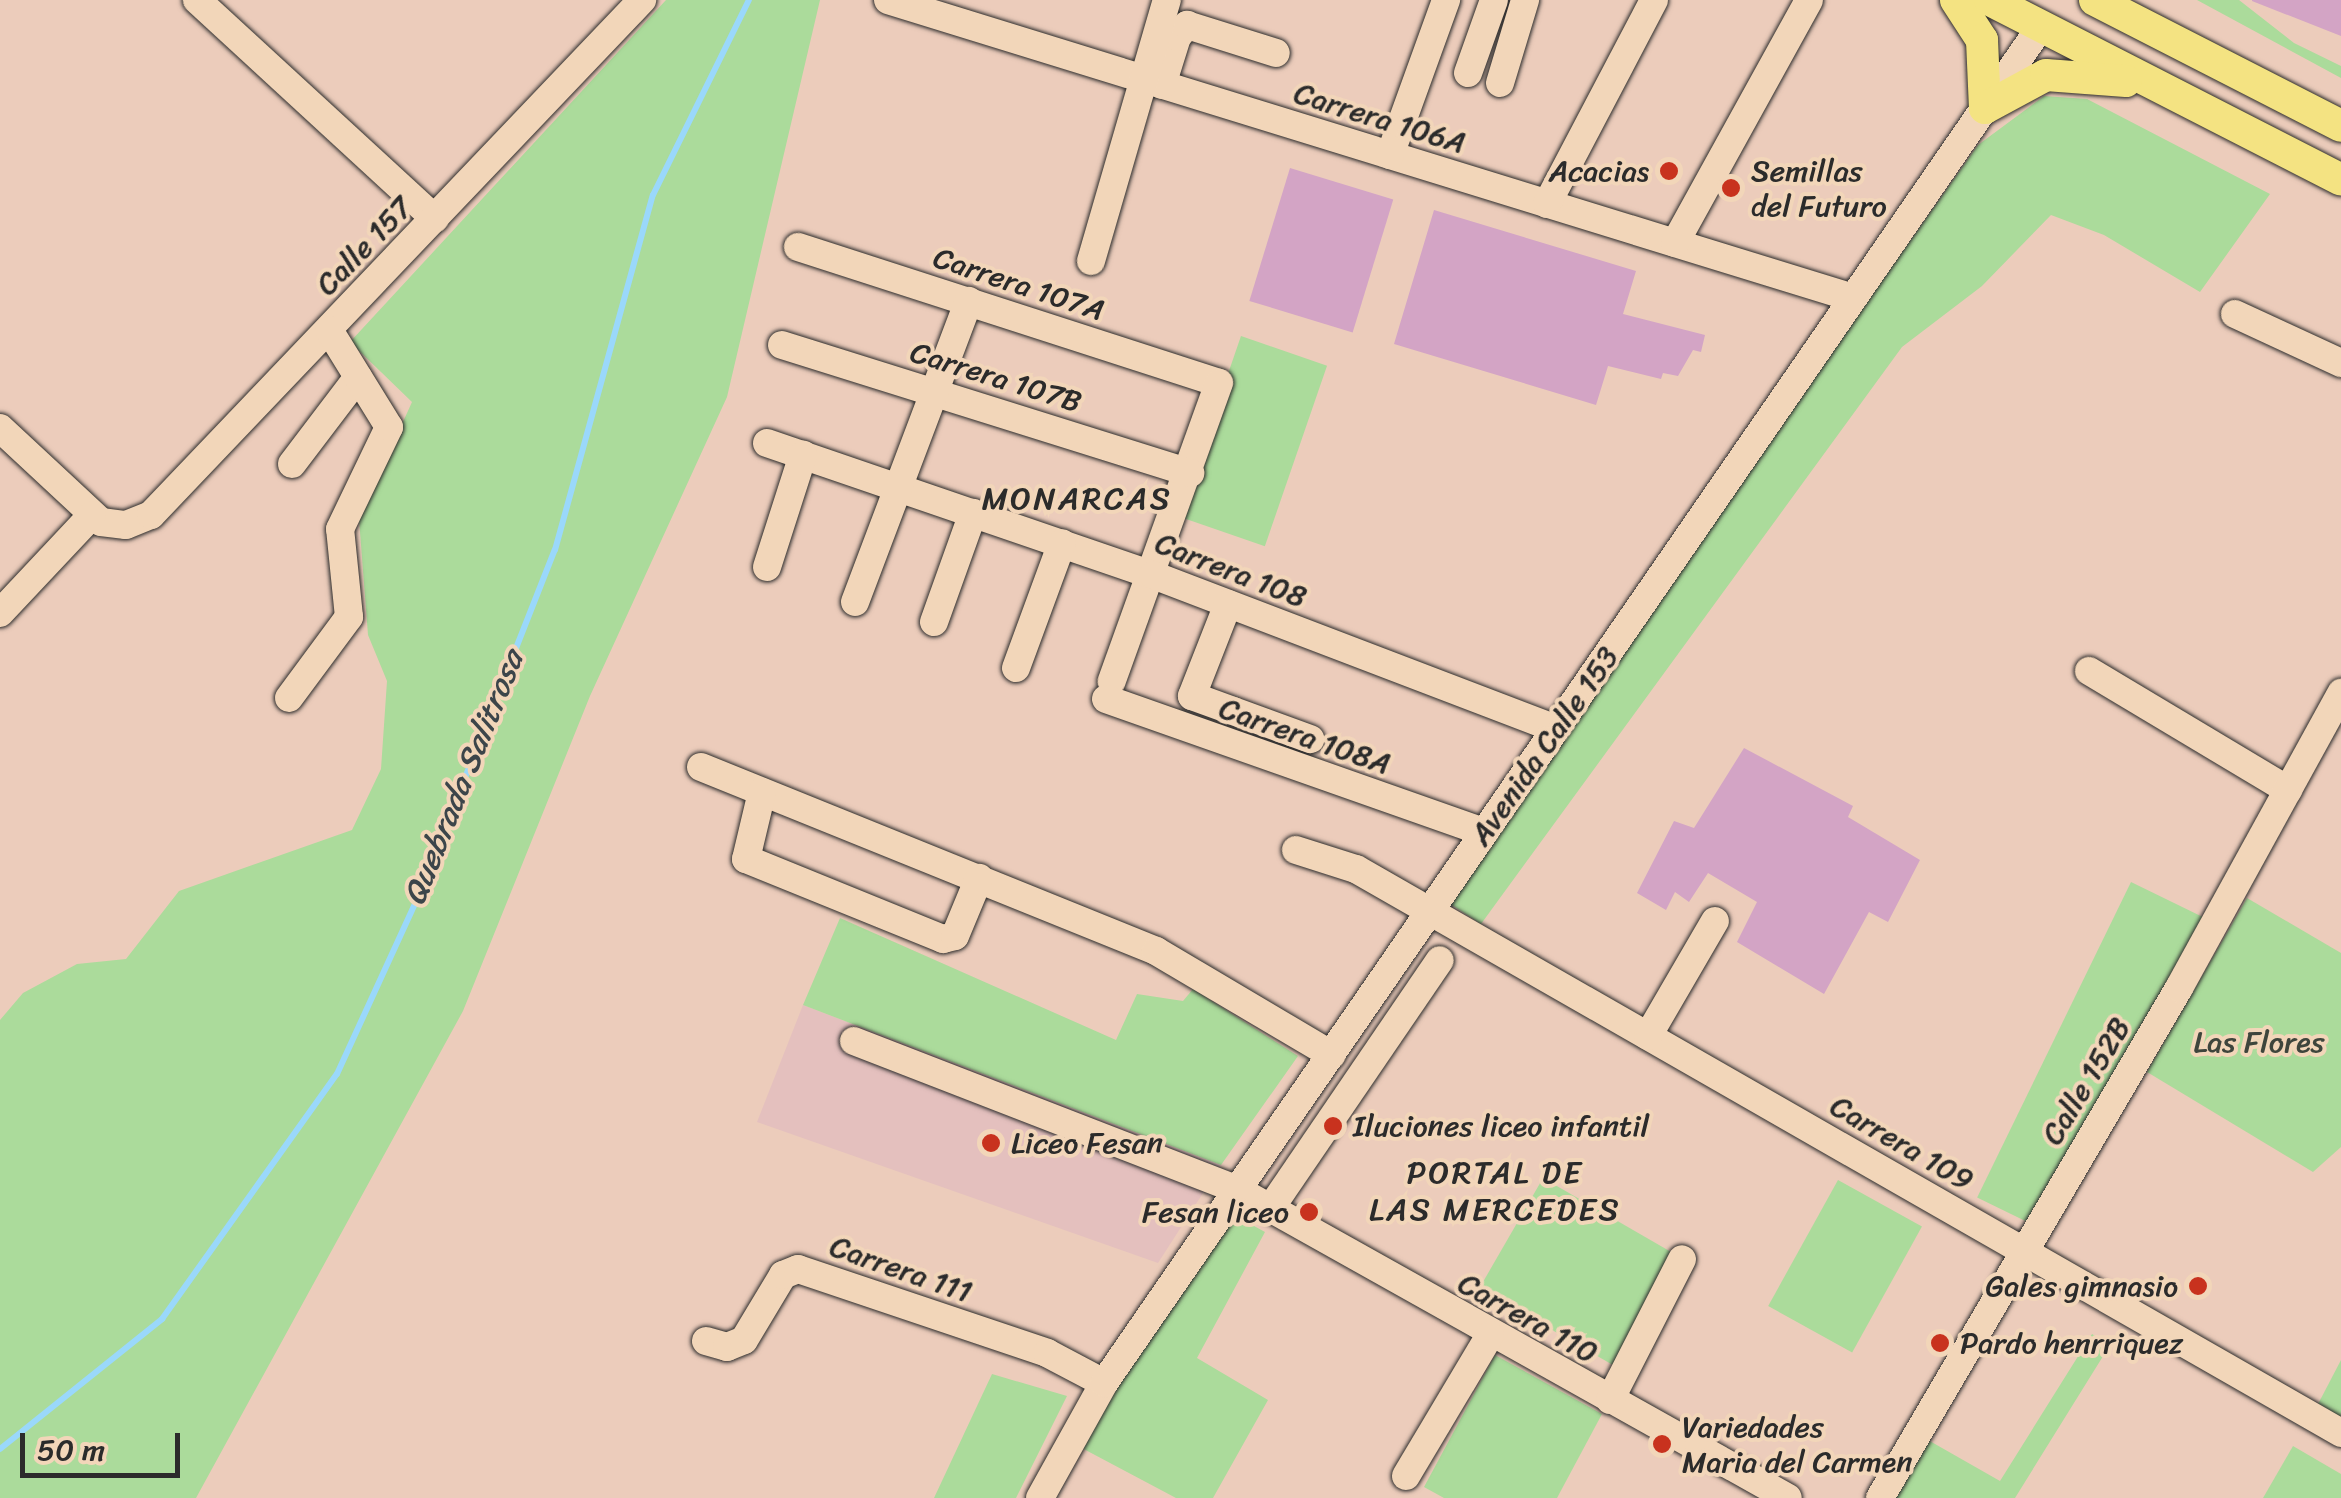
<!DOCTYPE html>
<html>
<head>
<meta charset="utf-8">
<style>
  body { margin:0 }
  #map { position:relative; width:2341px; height:1498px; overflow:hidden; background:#ecccbb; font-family:Sriracha,sans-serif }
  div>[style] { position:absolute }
  .built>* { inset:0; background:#e4c0be }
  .green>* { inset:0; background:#abdb9b; transform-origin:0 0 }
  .stream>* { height:6px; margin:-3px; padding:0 3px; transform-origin:3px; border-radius:3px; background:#9ad8fb }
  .building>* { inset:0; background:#d3a4c5; transform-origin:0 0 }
  .roads { filter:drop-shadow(0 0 2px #2b2b2b) drop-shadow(0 0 2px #2b2b2b) }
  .minor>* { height:28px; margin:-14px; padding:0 14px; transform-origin:14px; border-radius:14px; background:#f2d6b9 }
  .major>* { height:32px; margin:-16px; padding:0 16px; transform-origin:16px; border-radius:16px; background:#f4e382 }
  .dots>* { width:28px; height:28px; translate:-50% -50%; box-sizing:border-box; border:5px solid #f2d6b9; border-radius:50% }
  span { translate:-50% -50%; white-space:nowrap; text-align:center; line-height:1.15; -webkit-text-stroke:8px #f2d6b9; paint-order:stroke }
  .street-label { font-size:30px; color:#2b2b2b }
  .poi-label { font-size:30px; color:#2b2b2b }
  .right { translate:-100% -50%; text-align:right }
  .left { translate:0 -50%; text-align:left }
  .park-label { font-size:30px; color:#3e453c }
  .neighbourhood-label { font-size:32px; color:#2b2b2b; letter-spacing:2.5px }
  .water-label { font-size:32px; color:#3c454a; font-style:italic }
  .scale { position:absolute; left:20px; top:1433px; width:160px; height:45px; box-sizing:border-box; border:5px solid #2b2b2b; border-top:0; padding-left:12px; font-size:30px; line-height:35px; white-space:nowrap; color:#2b2b2b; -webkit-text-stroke:8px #f2d6b9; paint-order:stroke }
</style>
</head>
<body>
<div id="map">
  <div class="built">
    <i style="clip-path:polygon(803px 1005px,1221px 1165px,1158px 1263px,757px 1122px)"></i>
  </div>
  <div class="green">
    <i style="clip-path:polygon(666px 0,820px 0,727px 397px,590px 696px,463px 1011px,196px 1498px,0 1498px,0 1020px,23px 993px,77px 964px,126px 959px,179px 891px,352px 830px,381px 769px,387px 681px,368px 635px,359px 519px,412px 402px,350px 342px)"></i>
    <i style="clip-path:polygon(2197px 0,2239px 0,2294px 43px,2341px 66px,2341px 78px)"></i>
    <i style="clip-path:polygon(2044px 96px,2087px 99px,2270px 194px,2200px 292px,2104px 235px,2051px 215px,1982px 286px,1902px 347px,1481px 924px,1444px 900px,1978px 145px)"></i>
    <i style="left:1241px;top:336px;width:91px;height:191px;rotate:19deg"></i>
    <i style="left:2131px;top:882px;width:81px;height:351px;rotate:26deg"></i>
    <i style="clip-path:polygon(2247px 898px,2341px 953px,2341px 1147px,2313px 1172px,2147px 1072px)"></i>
    <i style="clip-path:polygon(840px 918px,1116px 1040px,1137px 994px,1183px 1001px,1193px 989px,1298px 1056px,1221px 1165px,803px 1005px)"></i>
    <i style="left:1543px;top:1178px;width:161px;height:127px;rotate:30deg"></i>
    <i style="left:1838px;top:1180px;width:96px;height:144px;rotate:29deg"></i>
    <i style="clip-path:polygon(1234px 1215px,1265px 1232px,1197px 1358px,1268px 1400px,1213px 1498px,1176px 1498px,1078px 1446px)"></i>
    <i style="clip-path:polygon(2092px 1334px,2110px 1345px,2015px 1498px,1894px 1498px,1928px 1440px,2000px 1481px)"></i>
    <i style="clip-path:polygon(1495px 1355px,1602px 1414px,1557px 1498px,1444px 1498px,1424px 1487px)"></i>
    <i style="clip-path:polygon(2341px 1360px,2341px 1420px,2317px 1406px)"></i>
    <i style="clip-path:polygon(992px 1374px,1067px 1396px,1016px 1498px,934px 1498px)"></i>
    <i style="clip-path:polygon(2293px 1446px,2341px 1474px,2341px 1498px,2263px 1498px)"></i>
  </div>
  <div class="stream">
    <i style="left:0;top:1449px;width:208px;rotate:-38.7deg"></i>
    <i style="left:162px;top:1319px;width:301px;rotate:-54.5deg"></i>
    <i style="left:337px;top:1074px;width:195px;rotate:-65.4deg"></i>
    <i style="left:418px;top:897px;width:373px;rotate:-68.5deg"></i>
    <i style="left:555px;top:550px;width:368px;rotate:-74.6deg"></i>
    <i style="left:653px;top:195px;width:217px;rotate:-63.8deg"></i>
  </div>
  <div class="building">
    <i style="clip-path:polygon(2252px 0,2341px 0,2341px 36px,2252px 1px)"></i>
    <i style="left:1290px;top:168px;width:108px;height:139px;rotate:17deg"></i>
    <i style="clip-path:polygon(1434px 210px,1636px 271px,1623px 314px,1705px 335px,1701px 352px,1693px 350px,1678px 376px,1663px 373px,1661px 379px,1608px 366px,1596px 405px,1394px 344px)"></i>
    <i style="clip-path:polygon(1744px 748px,1853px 806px,1848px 817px,1920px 860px,1888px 922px,1869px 912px,1824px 994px,1737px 942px,1757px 902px,1708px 873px,1689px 902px,1675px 892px,1666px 910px,1637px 893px,1674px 821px,1694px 828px)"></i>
  </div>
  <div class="roads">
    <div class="minor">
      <i style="left:197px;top:0;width:323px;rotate:42.6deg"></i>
      <i style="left:888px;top:0;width:1010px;rotate:17.16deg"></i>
      <i style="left:1468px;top:73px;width:77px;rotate:-70.4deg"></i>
      <i style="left:1500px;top:83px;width:87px;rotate:-73.2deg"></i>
      <i style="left:1162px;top:85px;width:50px;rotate:-72.6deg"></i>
      <i style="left:1177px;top:37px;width:16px;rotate:-50deg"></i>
      <i style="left:1187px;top:25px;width:93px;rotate:17.5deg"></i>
      <i style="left:1390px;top:155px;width:165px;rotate:-70.1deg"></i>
      <i style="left:1547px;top:204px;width:230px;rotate:-62.3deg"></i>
      <i style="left:1675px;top:243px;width:277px;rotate:-61.1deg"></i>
      <i style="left:798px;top:247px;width:442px;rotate:17.9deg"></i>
      <i style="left:1219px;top:383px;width:317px;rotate:109.8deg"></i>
      <i style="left:1091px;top:261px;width:272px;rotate:-73.8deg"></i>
      <i style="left:2235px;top:314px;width:117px;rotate:24.8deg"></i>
      <i style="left:782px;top:345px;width:428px;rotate:17.4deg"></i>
      <i style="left:0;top:428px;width:138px;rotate:42.9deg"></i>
      <i style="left:101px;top:522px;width:25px;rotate:7deg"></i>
      <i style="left:126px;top:525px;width:27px;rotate:-22deg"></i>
      <i style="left:151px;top:515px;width:712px;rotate:-46.37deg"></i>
      <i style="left:767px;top:443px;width:408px;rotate:18.9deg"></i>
      <i style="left:1153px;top:575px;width:431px;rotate:20.9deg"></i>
      <i style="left:292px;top:464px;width:109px;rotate:-52.8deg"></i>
      <i style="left:767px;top:567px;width:118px;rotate:-72.2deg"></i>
      <i style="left:855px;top:602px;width:322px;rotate:-69.3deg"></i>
      <i style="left:1228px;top:604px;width:99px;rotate:111.4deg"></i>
      <i style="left:1192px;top:696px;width:126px;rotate:20deg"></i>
      <i style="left:0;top:613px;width:134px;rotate:-46.8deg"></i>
      <i style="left:934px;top:622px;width:116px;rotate:-70.3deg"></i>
      <i style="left:1016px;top:668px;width:133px;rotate:-69.8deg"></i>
      <i style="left:2089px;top:671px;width:232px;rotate:30.9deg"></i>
      <i style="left:289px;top:698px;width:101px;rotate:-53.5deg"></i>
      <i style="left:349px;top:617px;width:88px;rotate:-95.8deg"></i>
      <i style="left:340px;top:529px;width:113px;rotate:-64.3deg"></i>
      <i style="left:389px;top:427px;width:114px;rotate:-121.7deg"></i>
      <i style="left:1106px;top:699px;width:401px;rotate:19.4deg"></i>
      <i style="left:701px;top:767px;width:491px;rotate:22deg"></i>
      <i style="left:1156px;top:951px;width:204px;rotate:30.6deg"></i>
      <i style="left:762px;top:792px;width:69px;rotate:103.4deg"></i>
      <i style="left:746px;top:859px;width:213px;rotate:22.1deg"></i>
      <i style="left:943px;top:939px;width:12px;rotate:-14deg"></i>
      <i style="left:955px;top:936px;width:63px;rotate:-67.5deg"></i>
      <i style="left:1296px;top:850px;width:63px;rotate:17.6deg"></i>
      <i style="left:1356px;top:869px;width:1135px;rotate:29.79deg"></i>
      <i style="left:1648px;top:1036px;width:133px;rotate:-59.8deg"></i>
      <i style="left:854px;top:1041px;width:412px;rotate:21.2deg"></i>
      <i style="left:1238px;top:1190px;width:630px;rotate:29.25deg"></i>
      <i style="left:1270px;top:1209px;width:301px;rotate:-55.7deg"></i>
      <i style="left:706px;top:1341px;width:22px;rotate:16deg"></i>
      <i style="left:727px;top:1347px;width:18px;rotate:-22deg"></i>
      <i style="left:744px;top:1340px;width:76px;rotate:-59deg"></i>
      <i style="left:783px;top:1275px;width:16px;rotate:-22deg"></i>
      <i style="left:798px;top:1269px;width:263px;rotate:18.6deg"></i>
      <i style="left:1047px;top:1353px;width:64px;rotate:27.8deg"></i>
      <i style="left:1610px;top:1400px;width:158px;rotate:-62.9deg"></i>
      <i style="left:1406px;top:1476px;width:164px;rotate:-59.2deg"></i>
      <i style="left:1040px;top:1498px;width:132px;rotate:-60.9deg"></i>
      <i style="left:1104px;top:1383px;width:1650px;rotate:-55.37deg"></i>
      <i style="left:1880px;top:1498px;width:591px;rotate:-59.62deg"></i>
      <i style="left:2179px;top:988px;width:337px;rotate:-61.2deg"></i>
    </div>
    <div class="major">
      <i style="left:1956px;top:0;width:48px;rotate:57deg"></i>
      <i style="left:1982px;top:40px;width:68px;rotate:87.5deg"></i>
      <i style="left:1990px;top:0;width:394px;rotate:27.1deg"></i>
      <i style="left:2095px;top:0;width:276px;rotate:27.1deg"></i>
      <i style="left:1985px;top:108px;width:69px;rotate:-28.4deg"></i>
      <i style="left:2046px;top:75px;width:80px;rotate:4.3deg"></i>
    </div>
  </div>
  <div class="dots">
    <i style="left:1669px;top:171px;background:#c8321e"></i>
    <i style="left:1731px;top:188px;background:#c8321e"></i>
    <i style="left:1333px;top:1126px;background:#c8321e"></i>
    <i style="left:991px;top:1143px;background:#c8321e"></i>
    <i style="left:1309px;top:1212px;background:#c8321e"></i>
    <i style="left:2198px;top:1286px;background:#c8321e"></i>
    <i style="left:1940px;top:1343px;background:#c8321e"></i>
    <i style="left:1662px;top:1444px;background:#c8321e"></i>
  </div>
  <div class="street-label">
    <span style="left:1380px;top:118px;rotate:17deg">Carrera 106A</span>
    <span style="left:364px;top:246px;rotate:-46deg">Calle 157</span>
    <span style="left:1019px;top:284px;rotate:18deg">Carrera 107A</span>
    <span style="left:996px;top:377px;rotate:17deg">Carrera 107B</span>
    <span style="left:1231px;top:570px;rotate:21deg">Carrera 108</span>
    <span style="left:1305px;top:736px;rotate:19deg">Carrera 108A</span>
    <span style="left:1544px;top:746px;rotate:-55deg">Avenida Calle 153</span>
    <span style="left:2086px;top:1081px;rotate:-59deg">Calle 152B</span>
    <span style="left:1902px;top:1143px;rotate:30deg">Carrera 109</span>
    <span style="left:901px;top:1269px;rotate:19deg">Carrera 111</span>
    <span style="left:1528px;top:1318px;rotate:29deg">Carrera 110</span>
  </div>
  <div class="poi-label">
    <span class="right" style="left:1649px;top:171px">Acacias</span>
    <span class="left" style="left:1751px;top:188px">Semillas<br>del Futuro</span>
    <span class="left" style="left:1353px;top:1126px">Iluciones liceo infantil</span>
    <span class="left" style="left:1011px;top:1143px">Liceo Fesan</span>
    <span class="right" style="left:1289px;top:1212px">Fesan liceo</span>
    <span class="right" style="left:2178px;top:1286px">Gales gimnasio</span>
    <span class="left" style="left:1960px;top:1343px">Pardo henrriquez</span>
    <span class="left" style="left:1682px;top:1444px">Variedades<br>Maria del Carmen</span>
  </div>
  <div class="park-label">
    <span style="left:2259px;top:1042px">Las Flores</span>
  </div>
  <div class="neighbourhood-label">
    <span style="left:1077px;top:499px">MONARCAS</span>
    <span style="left:1495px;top:1192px">PORTAL DE<br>LAS MERCEDES</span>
  </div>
  <div class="water-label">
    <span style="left:464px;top:778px;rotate:-68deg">Quebrada Salitrosa</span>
  </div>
  <div class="scale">50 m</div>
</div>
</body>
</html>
